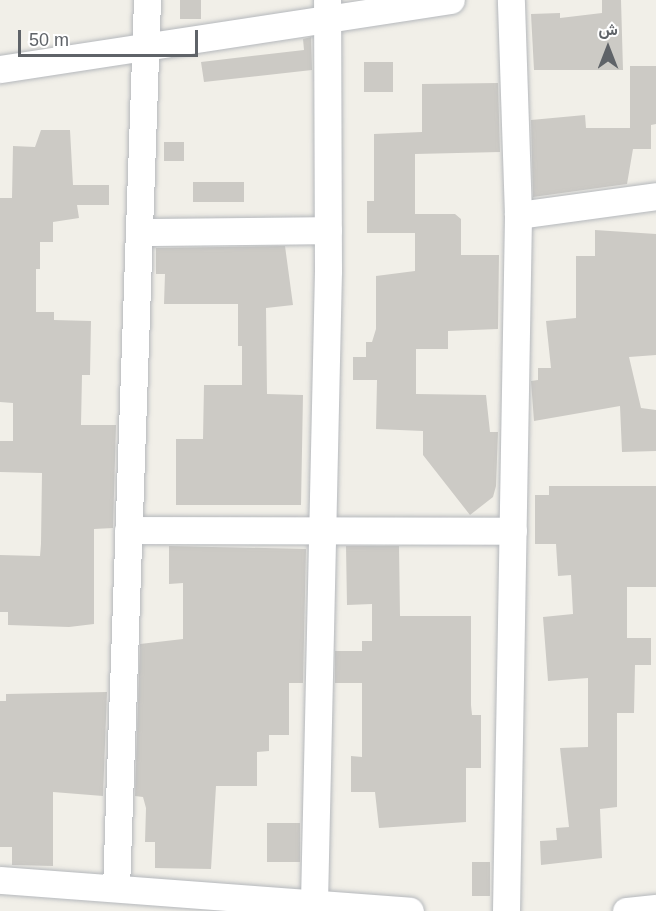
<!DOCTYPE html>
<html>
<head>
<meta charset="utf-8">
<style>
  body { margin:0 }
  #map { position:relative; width:656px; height:911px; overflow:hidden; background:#f1efe8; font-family:Helvetica,Vazirmatn,sans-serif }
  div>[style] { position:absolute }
  .building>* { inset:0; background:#cccac5; transform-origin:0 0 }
  .roads { filter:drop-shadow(0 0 2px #b5b8bc) drop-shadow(0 0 2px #b5b8bc) }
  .minor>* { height:27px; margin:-13.5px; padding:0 13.5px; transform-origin:13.5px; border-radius:13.5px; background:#fff }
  span { translate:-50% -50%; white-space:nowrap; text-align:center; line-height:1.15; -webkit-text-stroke:4.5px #fff; paint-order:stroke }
  .north { position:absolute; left:578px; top:18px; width:60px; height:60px; -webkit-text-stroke:4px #fff; paint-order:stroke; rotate:0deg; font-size:16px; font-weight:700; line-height:24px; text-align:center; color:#5f6368 }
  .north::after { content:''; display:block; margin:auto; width:21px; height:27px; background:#5f6368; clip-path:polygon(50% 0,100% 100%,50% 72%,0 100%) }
  .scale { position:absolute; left:18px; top:30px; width:180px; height:27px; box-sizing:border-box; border:3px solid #5f6368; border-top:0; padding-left:8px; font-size:18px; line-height:21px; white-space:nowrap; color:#5f6368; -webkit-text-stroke:4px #fff; paint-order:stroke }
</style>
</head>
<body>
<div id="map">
  <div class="building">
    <i style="left:180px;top:0;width:21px;height:19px"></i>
    <i style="clip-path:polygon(602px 0,621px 0,623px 70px,534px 70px,531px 14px,560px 13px,560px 18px,602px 13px)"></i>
    <i style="clip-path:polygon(311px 37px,312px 70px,204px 82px,201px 62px,304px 50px,303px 39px)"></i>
    <i style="left:364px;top:62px;width:29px;height:30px"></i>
    <i style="clip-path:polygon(630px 66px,656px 66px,656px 124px,651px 125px,651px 149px,633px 149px,627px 184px,533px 197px,531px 120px,585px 115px,586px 128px,630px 128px)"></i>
    <i style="clip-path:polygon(498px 83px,500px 152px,415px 154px,415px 214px,455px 214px,461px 219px,461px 255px,499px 255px,498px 329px,448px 331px,448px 349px,416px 349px,416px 394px,486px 395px,490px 432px,498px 432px,496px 486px,493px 497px,470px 515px,423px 455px,423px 431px,376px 429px,377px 380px,353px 380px,353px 357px,366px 357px,366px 342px,372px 342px,376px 329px,376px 276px,415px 271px,415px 233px,367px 233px,367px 201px,374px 201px,374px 134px,422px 132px,422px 84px)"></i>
    <i style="clip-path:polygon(41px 130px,70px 130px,73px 185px,109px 185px,109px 205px,77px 205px,79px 218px,53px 222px,53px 242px,40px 242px,40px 269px,36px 269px,36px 312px,54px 312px,54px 320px,91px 321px,90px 375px,82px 375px,81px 425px,116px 425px,113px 528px,94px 529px,94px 624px,69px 627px,8px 625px,8px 612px,0 612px,0 555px,40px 556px,41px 544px,42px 473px,0 472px,0 441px,13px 441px,13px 403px,0 402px,0 198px,12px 198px,13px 146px,35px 147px)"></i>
    <i style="left:164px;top:142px;width:20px;height:19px"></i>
    <i style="left:193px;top:182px;width:51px;height:20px"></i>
    <i style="clip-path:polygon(595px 230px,656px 234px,656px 355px,629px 357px,641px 408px,656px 410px,656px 451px,622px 452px,620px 406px,534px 421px,531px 381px,538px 380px,538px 368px,551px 368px,546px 321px,576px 318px,576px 256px,595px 256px)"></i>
    <i style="clip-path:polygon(285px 246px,293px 305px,266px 308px,267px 394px,303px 395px,301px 505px,176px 505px,176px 439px,203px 439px,204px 385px,242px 385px,242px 346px,238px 346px,238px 304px,164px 304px,165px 274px,156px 274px,156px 248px)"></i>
    <i style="clip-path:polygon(549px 486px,656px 486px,656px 587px,627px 587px,627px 638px,651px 638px,651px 665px,635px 665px,634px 713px,617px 713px,617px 807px,600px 809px,602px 858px,541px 865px,540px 841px,557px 840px,556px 828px,569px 827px,560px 748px,588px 747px,588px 678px,548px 681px,543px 617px,573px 614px,571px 575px,558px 576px,556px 544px,535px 544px,535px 495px,549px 495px)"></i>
    <i style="clip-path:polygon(169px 546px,306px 549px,303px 683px,289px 683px,289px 735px,269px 735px,269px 751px,257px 752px,257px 786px,216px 786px,211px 869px,155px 868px,155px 842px,145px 842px,146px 808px,143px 797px,135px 796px,140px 644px,183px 639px,183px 583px,169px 584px)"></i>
    <i style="clip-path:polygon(346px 546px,399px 546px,400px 616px,471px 616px,471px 705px,472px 715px,481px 715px,481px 768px,466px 768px,466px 822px,379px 828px,375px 792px,351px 792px,351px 756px,362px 757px,362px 683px,335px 683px,335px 651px,362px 651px,362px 641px,372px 641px,372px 604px,347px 605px)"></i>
    <i style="clip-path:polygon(107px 692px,103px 796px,53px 792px,53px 866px,12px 865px,12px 847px,0 847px,0 701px,6px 701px,6px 694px)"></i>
    <i style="left:267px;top:823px;width:33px;height:39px"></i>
    <i style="left:472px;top:862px;width:18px;height:34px"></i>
  </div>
  <div class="roads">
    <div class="minor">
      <i style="left:0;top:69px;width:456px;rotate:-8.7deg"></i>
      <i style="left:518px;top:215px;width:139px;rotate:-7.8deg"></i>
      <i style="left:141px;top:232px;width:187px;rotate:-0.6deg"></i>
      <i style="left:128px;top:530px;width:385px;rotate:0.1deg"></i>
      <i style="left:0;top:880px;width:411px;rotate:4.3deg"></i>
      <i style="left:116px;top:888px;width:889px;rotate:-88deg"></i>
      <i style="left:314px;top:902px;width:631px;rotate:-88.73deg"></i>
      <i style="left:328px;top:271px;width:271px;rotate:-90.2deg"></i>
      <i style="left:506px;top:911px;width:696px;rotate:-89.01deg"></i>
      <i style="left:518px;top:215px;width:215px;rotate:-91.9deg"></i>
      <i style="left:626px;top:911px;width:30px;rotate:-6deg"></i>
    </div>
  </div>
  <div class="north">ش</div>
  <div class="scale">50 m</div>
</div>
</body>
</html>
